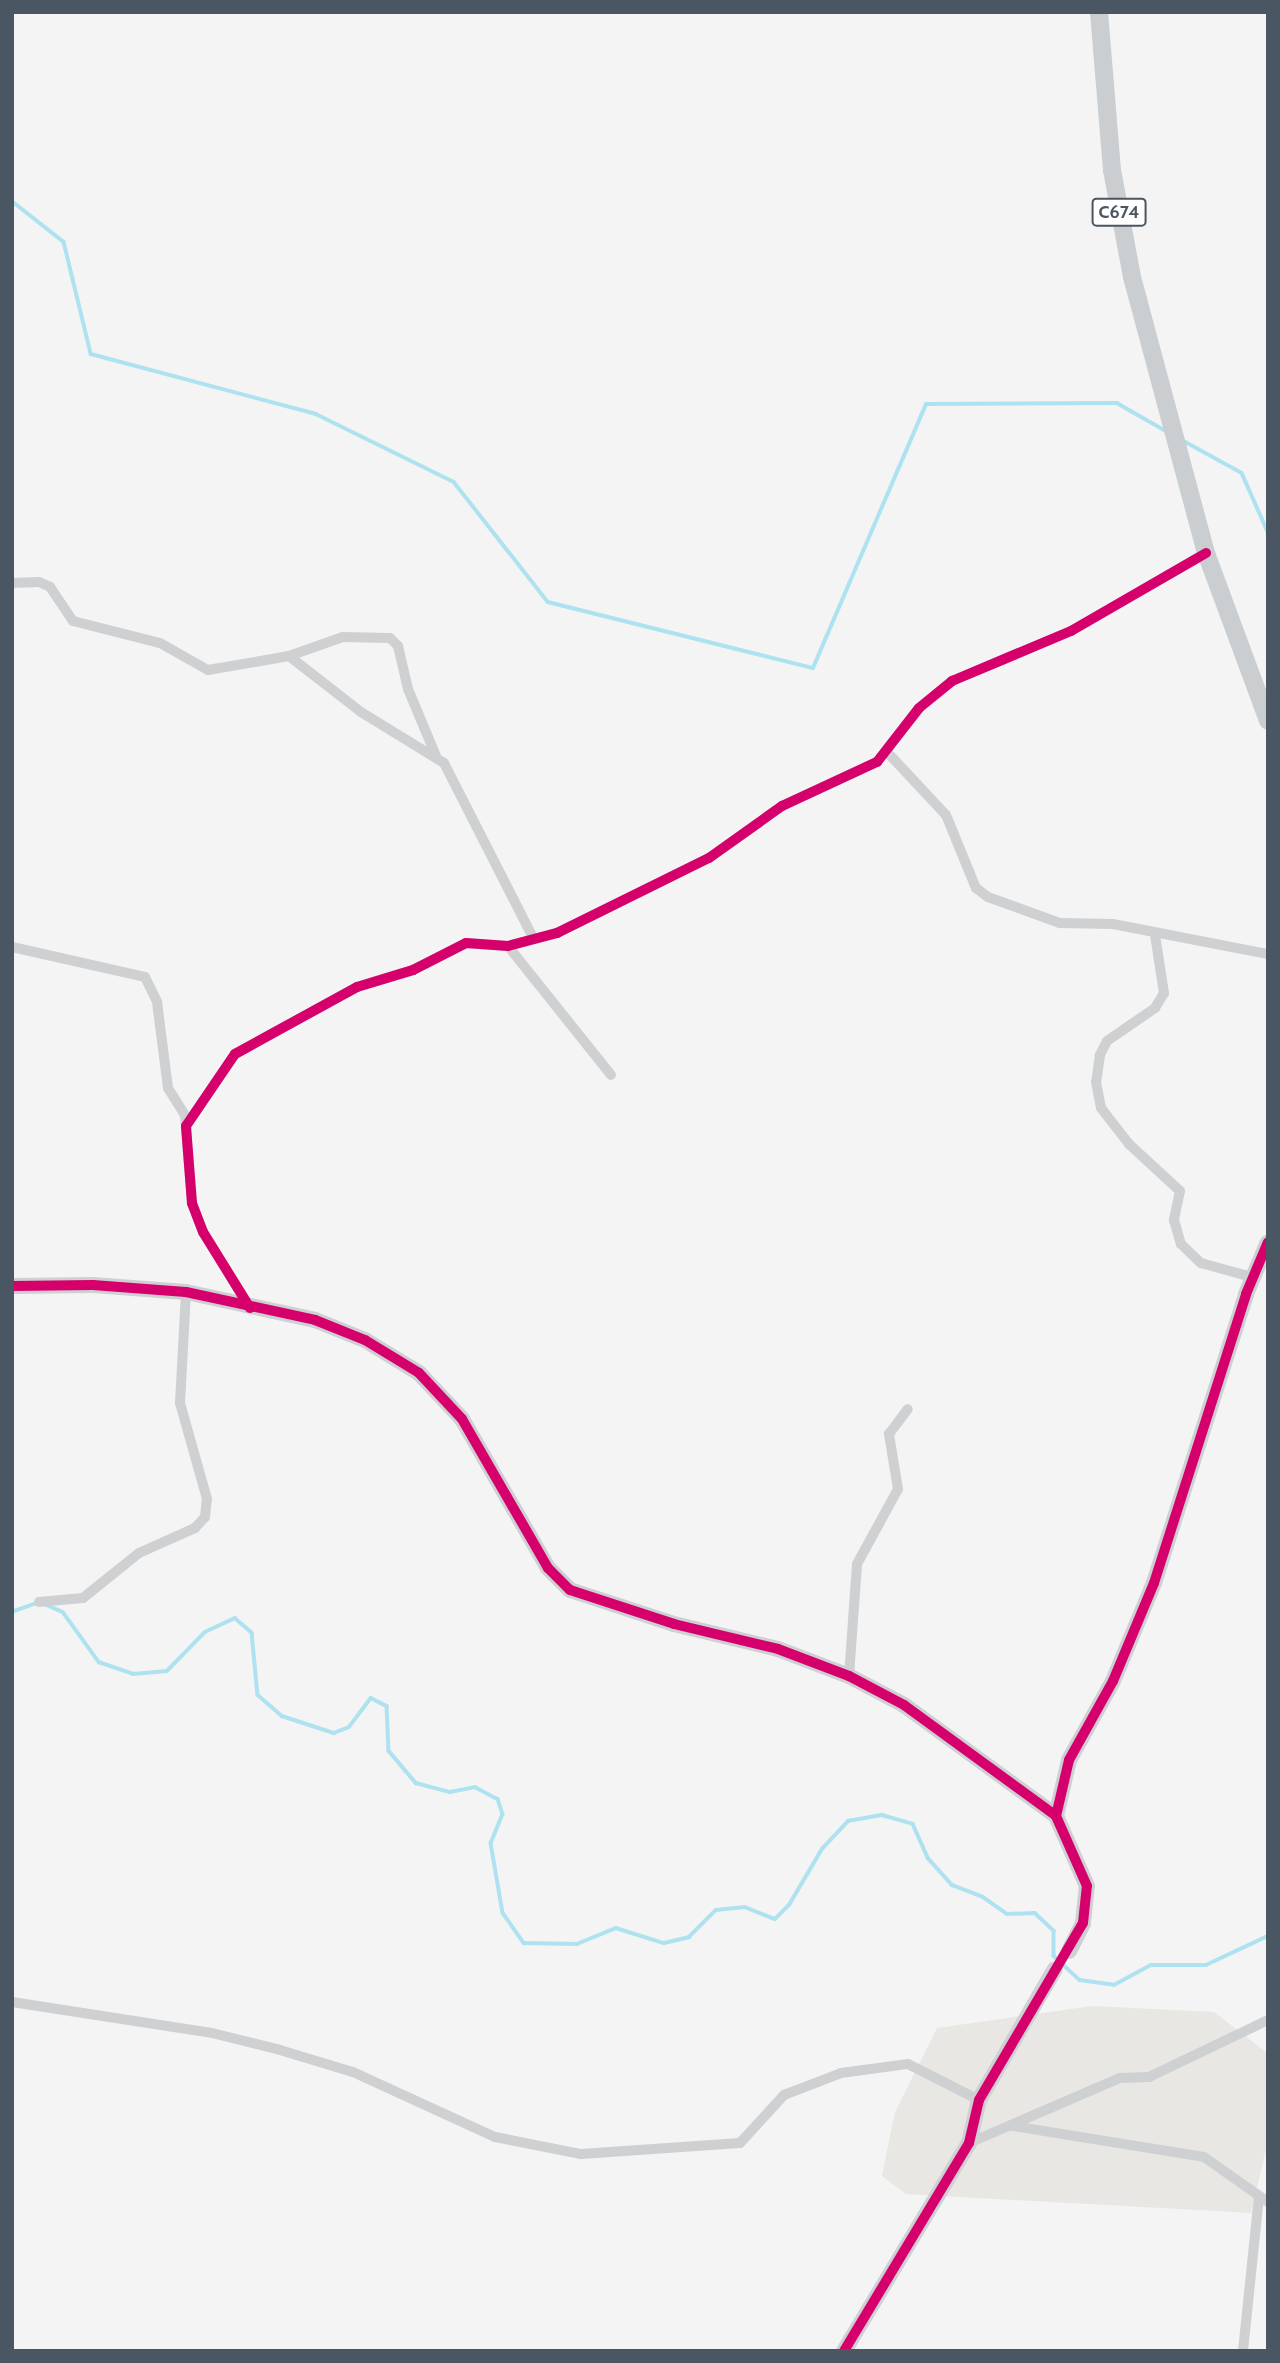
<!DOCTYPE html>
<html>
<head>
<meta charset="utf-8">
<style>
  body { margin:0 }
  #map { position:relative; width:1280px; height:2363px; overflow:hidden; background:#f4f4f4; font-family:Cabin,sans-serif }
  div>[style] { position:absolute }
  .commercial>* { inset:0; background:#e8e7e3 }
  .stream>* { height:3.5px; margin:-1.75px; padding:0 1.75px; transform-origin:1.75px; border-radius:1.75px; background:#aee2f0 }
  .street>* { height:10px; margin:-5px; padding:0 5px; transform-origin:5px; border-radius:5px; background:#ced0d2 }
  .secondary>* { height:16px; margin:-8px; padding:0 8px; transform-origin:8px; border-radius:8px; background:#ced0d4 }
  .primary>* { height:18px; margin:-9px; padding:0 9px; transform-origin:9px; border-radius:9px; background:#caced1 }
  .cycleway>* { height:10px; margin:-5px; padding:0 5px; transform-origin:5px; border-radius:5px; background:#d6006c }
  span { translate:-50% -50%; white-space:nowrap; text-align:center; line-height:1.15; -webkit-text-stroke:5px #fff; paint-order:stroke }
  .shield-label span { padding:2px 5px; background:#fff; border:2px solid; border-radius:5px; -webkit-text-stroke-width:0 }
  .shield-label { font-size:18px; color:#4a5661; font-weight:700 }
  .frame { position:absolute; inset:0; border:14px solid #4a5661; pointer-events:none }
</style>
</head>
<body>
<div id="map">
  <div class="commercial">
    <i style="clip-path:polygon(1092px 2006px,1214px 2012px,1266px 2052px,1268px 2142px,1251px 2213px,906px 2194px,882px 2176px,895px 2112px,937px 2028px)"></i>
  </div>
  <div class="stream">
    <i style="left:12px;top:201px;width:66px;rotate:38.3deg"></i>
    <i style="left:64px;top:242px;width:115px;rotate:76.4deg"></i>
    <i style="left:91px;top:354px;width:233px;rotate:14.9deg"></i>
    <i style="left:316px;top:414px;width:154px;rotate:26.2deg"></i>
    <i style="left:454px;top:482px;width:152px;rotate:51.9deg"></i>
    <i style="left:548px;top:602px;width:273px;rotate:14deg"></i>
    <i style="left:813px;top:668px;width:287px;rotate:-66.8deg"></i>
    <i style="left:926px;top:404px;width:191px;rotate:-0.3deg"></i>
    <i style="left:1117px;top:403px;width:56px;rotate:29.7deg"></i>
    <i style="left:1182px;top:440px;width:68px;rotate:28.8deg"></i>
    <i style="left:1242px;top:473px;width:64px;rotate:66.2deg"></i>
    <i style="left:47px;top:1605px;width:17px;rotate:24deg"></i>
    <i style="left:63px;top:1612px;width:62px;rotate:54.2deg"></i>
    <i style="left:99px;top:1662px;width:36px;rotate:19deg"></i>
    <i style="left:133px;top:1674px;width:34px;rotate:-5deg"></i>
    <i style="left:167px;top:1671px;width:54px;rotate:-45.7deg"></i>
    <i style="left:205px;top:1632px;width:33px;rotate:-25deg"></i>
    <i style="left:235px;top:1618px;width:23px;rotate:41deg"></i>
    <i style="left:252px;top:1633px;width:62px;rotate:84.5deg"></i>
    <i style="left:258px;top:1695px;width:32px;rotate:41deg"></i>
    <i style="left:282px;top:1716px;width:55px;rotate:18.1deg"></i>
    <i style="left:334px;top:1733px;width:16px;rotate:-22deg"></i>
    <i style="left:349px;top:1727px;width:36px;rotate:-53deg"></i>
    <i style="left:371px;top:1698px;width:18px;rotate:27deg"></i>
    <i style="left:387px;top:1706px;width:45px;rotate:87.5deg"></i>
    <i style="left:389px;top:1751px;width:42px;rotate:49.8deg"></i>
    <i style="left:416px;top:1783px;width:35px;rotate:15deg"></i>
    <i style="left:450px;top:1792px;width:25px;rotate:-11deg"></i>
    <i style="left:475px;top:1787px;width:26px;rotate:28deg"></i>
    <i style="left:498px;top:1799px;width:16px;rotate:72deg"></i>
    <i style="left:503px;top:1814px;width:31px;rotate:112deg"></i>
    <i style="left:491px;top:1843px;width:71px;rotate:80.3deg"></i>
    <i style="left:503px;top:1913px;width:37px;rotate:55deg"></i>
    <i style="left:524px;top:1943px;width:53px;rotate:1.1deg"></i>
    <i style="left:577px;top:1944px;width:42px;rotate:-22.3deg"></i>
    <i style="left:616px;top:1928px;width:50px;rotate:17.4deg"></i>
    <i style="left:664px;top:1943px;width:26px;rotate:-13deg"></i>
    <i style="left:689px;top:1937px;width:38px;rotate:-45deg"></i>
    <i style="left:716px;top:1910px;width:29px;rotate:-6deg"></i>
    <i style="left:745px;top:1907px;width:32px;rotate:22deg"></i>
    <i style="left:775px;top:1919px;width:20px;rotate:-45deg"></i>
    <i style="left:789px;top:1905px;width:65px;rotate:-59.5deg"></i>
    <i style="left:822px;top:1849px;width:38px;rotate:-47deg"></i>
    <i style="left:848px;top:1821px;width:35px;rotate:-10deg"></i>
    <i style="left:882px;top:1815px;width:32px;rotate:16deg"></i>
    <i style="left:913px;top:1824px;width:37px;rotate:66deg"></i>
    <i style="left:928px;top:1858px;width:36px;rotate:48deg"></i>
    <i style="left:952px;top:1885px;width:33px;rotate:21deg"></i>
    <i style="left:983px;top:1897px;width:29px;rotate:35deg"></i>
    <i style="left:1007px;top:1914px;width:28px;rotate:-2deg"></i>
    <i style="left:1035px;top:1913px;width:26px;rotate:43deg"></i>
    <i style="left:1054px;top:1931px;width:25px;rotate:90deg"></i>
    <i style="left:1054px;top:1956px;width:35px;rotate:43deg"></i>
    <i style="left:1080px;top:1980px;width:34px;rotate:8deg"></i>
    <i style="left:1114px;top:1985px;width:42px;rotate:-28.4deg"></i>
    <i style="left:1151px;top:1965px;width:55px"></i>
    <i style="left:1206px;top:1965px;width:68px;rotate:-25.1deg"></i>
    <i style="left:12px;top:1612px;width:27px;rotate:-20deg"></i>
  </div>
  <div class="street">
    <i style="left:12px;top:583px;width:27px;rotate:-2deg"></i>
    <i style="left:39px;top:582px;width:12px;rotate:24deg"></i>
    <i style="left:50px;top:587px;width:41px;rotate:55.9deg"></i>
    <i style="left:73px;top:621px;width:90px;rotate:14.2deg"></i>
    <i style="left:160px;top:643px;width:55px;rotate:29.4deg"></i>
    <i style="left:208px;top:670px;width:82px;rotate:-9.8deg"></i>
    <i style="left:289px;top:656px;width:57px;rotate:-19.4deg"></i>
    <i style="left:343px;top:637px;width:47px;rotate:1.2deg"></i>
    <i style="left:390px;top:638px;width:11px;rotate:45deg"></i>
    <i style="left:398px;top:646px;width:44px;rotate:76.9deg"></i>
    <i style="left:408px;top:689px;width:73px;rotate:67.3deg"></i>
    <i style="left:289px;top:656px;width:91px;rotate:37.9deg"></i>
    <i style="left:361px;top:712px;width:97px;rotate:31.6deg"></i>
    <i style="left:444px;top:763px;width:194px;rotate:63deg"></i>
    <i style="left:888px;top:753px;width:85px;rotate:46.9deg"></i>
    <i style="left:946px;top:815px;width:79px;rotate:67.7deg"></i>
    <i style="left:976px;top:888px;width:15px;rotate:37deg"></i>
    <i style="left:988px;top:897px;width:77px;rotate:19.9deg"></i>
    <i style="left:1060px;top:923px;width:53px;rotate:1.1deg"></i>
    <i style="left:1113px;top:924px;width:158px;rotate:11deg"></i>
    <i style="left:1155px;top:935px;width:59px;rotate:81.2deg"></i>
    <i style="left:1164px;top:993px;width:17px;rotate:121deg"></i>
    <i style="left:1155px;top:1008px;width:58px;rotate:145.5deg"></i>
    <i style="left:1107px;top:1041px;width:16px;rotate:117deg"></i>
    <i style="left:1100px;top:1055px;width:27px;rotate:98deg"></i>
    <i style="left:1096px;top:1082px;width:26px;rotate:79deg"></i>
    <i style="left:1101px;top:1108px;width:46px;rotate:52.1deg"></i>
    <i style="left:1129px;top:1144px;width:69px;rotate:42.7deg"></i>
    <i style="left:1180px;top:1191px;width:30px;rotate:102deg"></i>
    <i style="left:1174px;top:1220px;width:25px;rotate:74deg"></i>
    <i style="left:1181px;top:1244px;width:28px;rotate:44deg"></i>
    <i style="left:1201px;top:1263px;width:53px;rotate:15.4deg"></i>
    <i style="left:508px;top:946px;width:165px;rotate:51.4deg"></i>
    <i style="left:12px;top:947px;width:136px;rotate:12.7deg"></i>
    <i style="left:145px;top:977px;width:28px;rotate:64deg"></i>
    <i style="left:157px;top:1002px;width:87px;rotate:82.7deg"></i>
    <i style="left:168px;top:1088px;width:32px;rotate:58deg"></i>
    <i style="left:185px;top:1115px;width:11px;rotate:85deg"></i>
    <i style="left:250px;top:1308px;width:89px;rotate:-121.7deg"></i>
    <i style="left:203px;top:1232px;width:31px;rotate:-111deg"></i>
    <i style="left:192px;top:1203px;width:77px;rotate:-94.5deg"></i>
    <i style="left:186px;top:1126px;width:87px;rotate:-55.8deg"></i>
    <i style="left:235px;top:1054px;width:139px;rotate:-28.8deg"></i>
    <i style="left:357px;top:987px;width:59px;rotate:-16.9deg"></i>
    <i style="left:413px;top:970px;width:59px;rotate:-27deg"></i>
    <i style="left:466px;top:943px;width:42px;rotate:4.1deg"></i>
    <i style="left:508px;top:946px;width:51px;rotate:-14.9deg"></i>
    <i style="left:557px;top:933px;width:169px;rotate:-26.3deg"></i>
    <i style="left:709px;top:858px;width:90px;rotate:-35.5deg"></i>
    <i style="left:782px;top:806px;width:105px;rotate:-24.9deg"></i>
    <i style="left:877px;top:762px;width:68px;rotate:-52.1deg"></i>
    <i style="left:919px;top:708px;width:43px;rotate:-39.3deg"></i>
    <i style="left:952px;top:681px;width:129px;rotate:-22.8deg"></i>
    <i style="left:1071px;top:631px;width:156px;rotate:-30deg"></i>
    <i style="left:39px;top:1602px;width:44px;rotate:-5.2deg"></i>
    <i style="left:83px;top:1598px;width:72px;rotate:-38.8deg"></i>
    <i style="left:139px;top:1553px;width:61px;rotate:-24.1deg"></i>
    <i style="left:195px;top:1528px;width:15px;rotate:-48deg"></i>
    <i style="left:205px;top:1517px;width:18px;rotate:-84deg"></i>
    <i style="left:207px;top:1499px;width:100px;rotate:-105.7deg"></i>
    <i style="left:180px;top:1403px;width:111px;rotate:-86.9deg"></i>
    <i style="left:849px;top:1676px;width:112px;rotate:-85.9deg"></i>
    <i style="left:857px;top:1564px;width:85px;rotate:-61.3deg"></i>
    <i style="left:898px;top:1489px;width:56px;rotate:-99.3deg"></i>
    <i style="left:889px;top:1434px;width:31px;rotate:-53deg"></i>
    <i style="left:12px;top:2002px;width:202px;rotate:8.8deg"></i>
    <i style="left:212px;top:2033px;width:70px;rotate:14deg"></i>
    <i style="left:280px;top:2050px;width:76px;rotate:16.8deg"></i>
    <i style="left:353px;top:2072px;width:156px;rotate:24.6deg"></i>
    <i style="left:495px;top:2137px;width:88px;rotate:11.2deg"></i>
    <i style="left:581px;top:2154px;width:159px;rotate:-4deg"></i>
    <i style="left:740px;top:2143px;width:65px;rotate:-47.5deg"></i>
    <i style="left:784px;top:2095px;width:61px;rotate:-21.1deg"></i>
    <i style="left:841px;top:2073px;width:68px;rotate:-7.7deg"></i>
    <i style="left:908px;top:2064px;width:80px;rotate:26.9deg"></i>
    <i style="left:1013px;top:2126px;width:193px;rotate:9.2deg"></i>
    <i style="left:1204px;top:2157px;width:78px;rotate:35.1deg"></i>
    <i style="left:969px;top:2143px;width:164px;rotate:-23.3deg"></i>
    <i style="left:1120px;top:2078px;width:29px;rotate:-2deg"></i>
    <i style="left:1149px;top:2077px;width:132px;rotate:-25.6deg"></i>
    <i style="left:1243px;top:2351px;width:155px;rotate:-84.1deg"></i>
  </div>
  <div class="secondary">
    <i style="left:12px;top:1286px;width:81px;rotate:-0.7deg"></i>
    <i style="left:93px;top:1285px;width:93px;rotate:4.3deg"></i>
    <i style="left:186px;top:1292px;width:132px;rotate:12.2deg"></i>
    <i style="left:315px;top:1320px;width:54px;rotate:21.8deg"></i>
    <i style="left:365px;top:1340px;width:63px;rotate:31.4deg"></i>
    <i style="left:419px;top:1373px;width:63px;rotate:46.9deg"></i>
    <i style="left:462px;top:1419px;width:172px;rotate:60deg"></i>
    <i style="left:548px;top:1568px;width:31px;rotate:45deg"></i>
    <i style="left:570px;top:1590px;width:109px;rotate:18.1deg"></i>
    <i style="left:674px;top:1624px;width:107px;rotate:13.5deg"></i>
    <i style="left:778px;top:1649px;width:76px;rotate:20.8deg"></i>
    <i style="left:849px;top:1676px;width:62px;rotate:27.8deg"></i>
    <i style="left:904px;top:1705px;width:188px;rotate:36.1deg"></i>
    <i style="left:1069px;top:1951px;width:31px;rotate:-63deg"></i>
    <i style="left:1083px;top:1923px;width:37px;rotate:-84deg"></i>
    <i style="left:1087px;top:1886px;width:77px;rotate:-113.9deg"></i>
    <i style="left:1056px;top:1816px;width:57px;rotate:-76.9deg"></i>
    <i style="left:1069px;top:1760px;width:90px;rotate:-60.9deg"></i>
    <i style="left:1113px;top:1681px;width:106px;rotate:-67.3deg"></i>
    <i style="left:1154px;top:1583px;width:303px;rotate:-72.3deg"></i>
    <i style="left:1246px;top:1294px;width:56px;rotate:-67.1deg"></i>
    <i style="left:844px;top:2351px;width:243px;rotate:-59deg"></i>
    <i style="left:969px;top:2143px;width:44px;rotate:-76.9deg"></i>
    <i style="left:979px;top:2100px;width:151px;rotate:-59.9deg"></i>
  </div>
  <div class="primary">
    <i style="left:1099px;top:12px;width:159px;rotate:85.3deg"></i>
    <i style="left:1112px;top:170px;width:109px;rotate:79.4deg"></i>
    <i style="left:1132px;top:277px;width:286px;rotate:75deg"></i>
    <i style="left:1206px;top:553px;width:179px;rotate:69.7deg"></i>
  </div>
  <div class="cycleway">
    <i style="left:12px;top:1286px;width:81px;rotate:-0.7deg"></i>
    <i style="left:93px;top:1285px;width:93px;rotate:4.3deg"></i>
    <i style="left:186px;top:1292px;width:132px;rotate:12.2deg"></i>
    <i style="left:315px;top:1320px;width:54px;rotate:21.8deg"></i>
    <i style="left:365px;top:1340px;width:63px;rotate:31.4deg"></i>
    <i style="left:419px;top:1373px;width:63px;rotate:46.9deg"></i>
    <i style="left:462px;top:1419px;width:172px;rotate:60deg"></i>
    <i style="left:548px;top:1568px;width:31px;rotate:45deg"></i>
    <i style="left:570px;top:1590px;width:109px;rotate:18.1deg"></i>
    <i style="left:674px;top:1624px;width:107px;rotate:13.5deg"></i>
    <i style="left:778px;top:1649px;width:76px;rotate:20.8deg"></i>
    <i style="left:849px;top:1676px;width:62px;rotate:27.8deg"></i>
    <i style="left:904px;top:1705px;width:188px;rotate:36.1deg"></i>
    <i style="left:250px;top:1308px;width:89px;rotate:-121.7deg"></i>
    <i style="left:203px;top:1232px;width:31px;rotate:-111deg"></i>
    <i style="left:192px;top:1203px;width:77px;rotate:-94.5deg"></i>
    <i style="left:186px;top:1126px;width:87px;rotate:-55.8deg"></i>
    <i style="left:235px;top:1054px;width:139px;rotate:-28.8deg"></i>
    <i style="left:357px;top:987px;width:59px;rotate:-16.9deg"></i>
    <i style="left:413px;top:970px;width:59px;rotate:-27deg"></i>
    <i style="left:466px;top:943px;width:42px;rotate:4.1deg"></i>
    <i style="left:508px;top:946px;width:51px;rotate:-14.9deg"></i>
    <i style="left:557px;top:933px;width:169px;rotate:-26.3deg"></i>
    <i style="left:709px;top:858px;width:90px;rotate:-35.5deg"></i>
    <i style="left:782px;top:806px;width:105px;rotate:-24.9deg"></i>
    <i style="left:877px;top:762px;width:68px;rotate:-52.1deg"></i>
    <i style="left:919px;top:708px;width:43px;rotate:-39.3deg"></i>
    <i style="left:952px;top:681px;width:129px;rotate:-22.8deg"></i>
    <i style="left:1071px;top:631px;width:156px;rotate:-30deg"></i>
    <i style="left:844px;top:2351px;width:243px;rotate:-59deg"></i>
    <i style="left:969px;top:2143px;width:44px;rotate:-76.9deg"></i>
    <i style="left:979px;top:2100px;width:205px;rotate:-59.6deg"></i>
    <i style="left:1083px;top:1923px;width:37px;rotate:-84deg"></i>
    <i style="left:1087px;top:1886px;width:77px;rotate:-113.9deg"></i>
    <i style="left:1056px;top:1816px;width:57px;rotate:-76.9deg"></i>
    <i style="left:1069px;top:1760px;width:90px;rotate:-60.9deg"></i>
    <i style="left:1113px;top:1681px;width:106px;rotate:-67.3deg"></i>
    <i style="left:1154px;top:1583px;width:303px;rotate:-72.3deg"></i>
    <i style="left:1246px;top:1294px;width:56px;rotate:-67.1deg"></i>
  </div>
  <div class="shield-label">
    <span style="left:1119px;top:212px">C674</span>
  </div>
  <div class="frame"></div>
</div>
</body>
</html>
